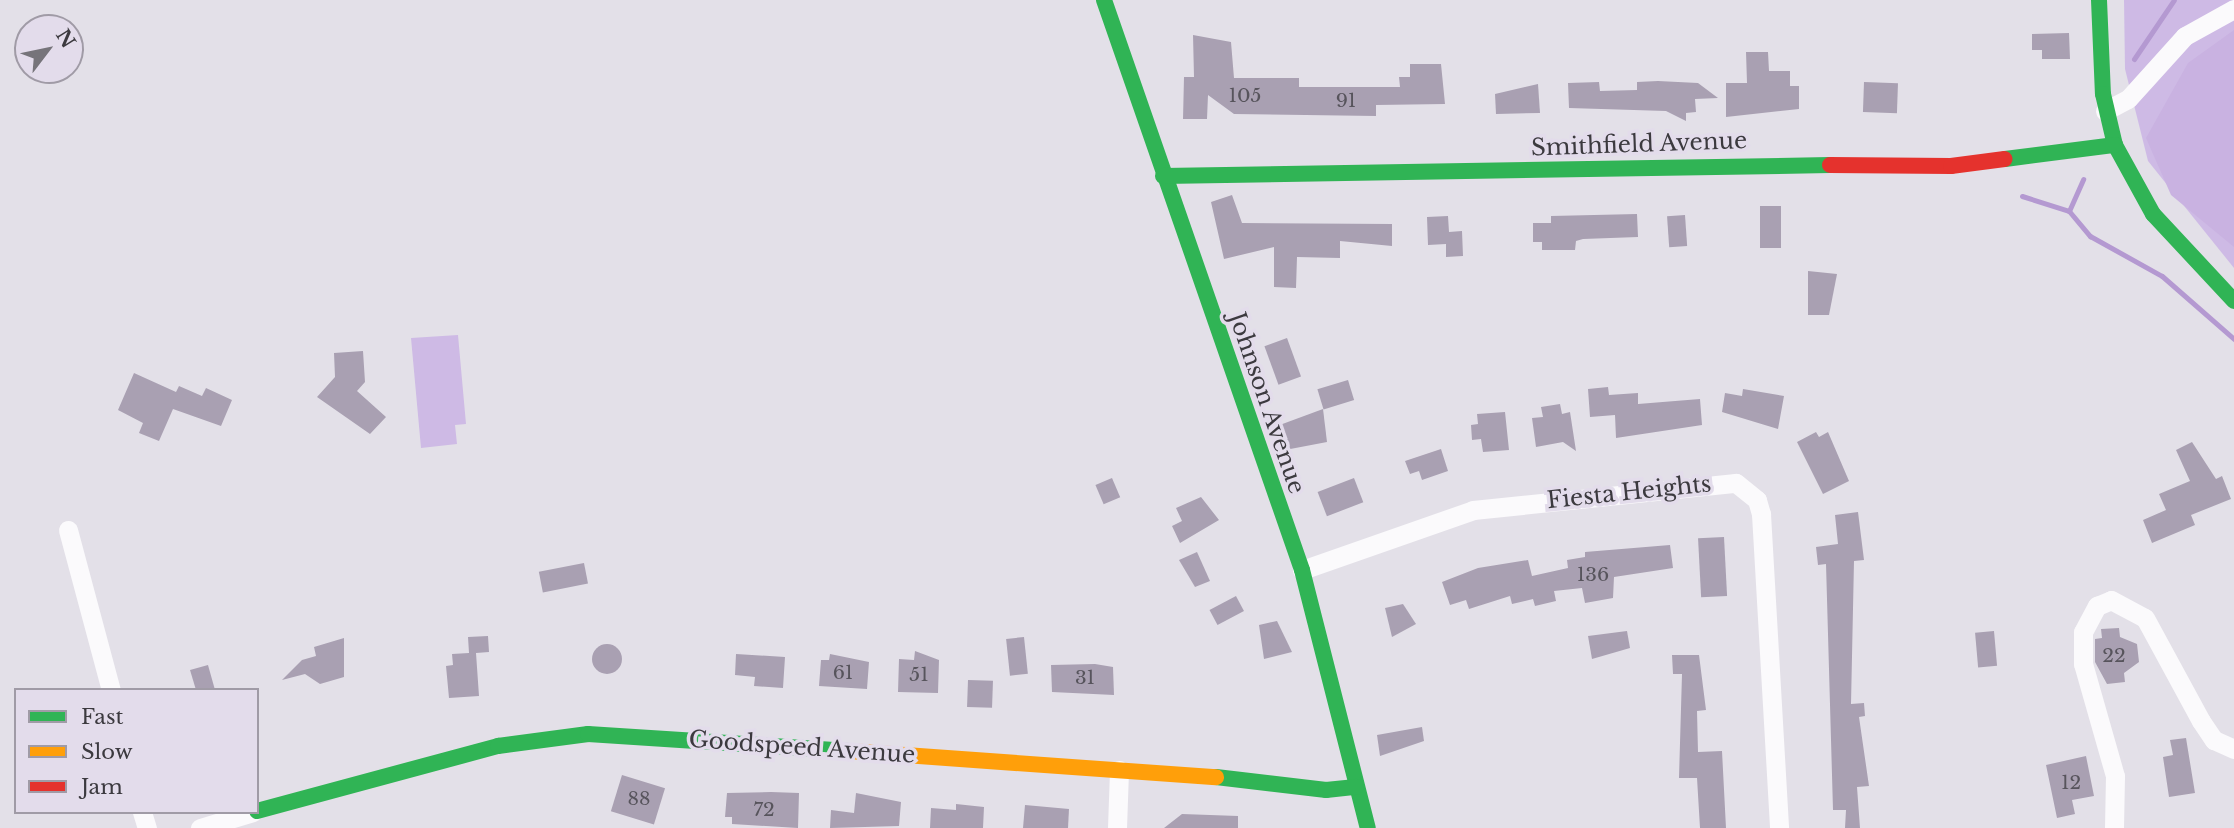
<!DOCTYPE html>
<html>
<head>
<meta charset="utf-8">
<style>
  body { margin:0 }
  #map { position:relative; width:2234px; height:828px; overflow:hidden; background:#e3e0e8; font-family:"Libre Baskerville",serif }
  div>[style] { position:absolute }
  .green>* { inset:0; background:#cebae5 }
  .forest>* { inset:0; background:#c9b2e1 }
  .stream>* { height:5px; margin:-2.5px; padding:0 2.5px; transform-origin:2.5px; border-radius:2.5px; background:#b499d1 }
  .building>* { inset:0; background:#a9a0b2; transform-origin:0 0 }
  .round { border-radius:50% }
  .street>* { height:19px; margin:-9.5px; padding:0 9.5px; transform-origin:9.5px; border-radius:9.5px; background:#fbfafc }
  .fast>* { height:16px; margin:-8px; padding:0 8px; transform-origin:8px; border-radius:8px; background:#30b455 }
  .slow>* { height:16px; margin:-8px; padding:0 8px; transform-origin:8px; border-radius:8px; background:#ff9f0a }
  .jam>* { height:16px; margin:-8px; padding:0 8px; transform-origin:8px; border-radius:8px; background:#e5322d }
  span { translate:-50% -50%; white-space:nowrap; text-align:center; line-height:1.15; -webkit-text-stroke:7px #e3dceb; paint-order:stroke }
  .number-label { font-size:19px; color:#57545c }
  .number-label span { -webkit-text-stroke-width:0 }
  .street-label { font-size:23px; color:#3c3a3f }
  .legend { position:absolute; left:14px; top:688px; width:245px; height:126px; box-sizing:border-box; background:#e3dceb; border:2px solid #a09ba6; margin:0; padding:9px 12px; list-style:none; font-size:21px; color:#3c3a3f }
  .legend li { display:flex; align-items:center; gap:14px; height:35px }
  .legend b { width:35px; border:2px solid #a09ba6 }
  .north { position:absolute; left:14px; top:14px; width:70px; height:70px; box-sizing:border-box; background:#e3dceb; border:2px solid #a09ba6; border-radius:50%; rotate:58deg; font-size:19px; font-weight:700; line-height:28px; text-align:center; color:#3c3a3f }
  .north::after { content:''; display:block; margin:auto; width:24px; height:32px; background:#76747a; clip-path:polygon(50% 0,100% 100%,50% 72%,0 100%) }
</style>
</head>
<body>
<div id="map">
  <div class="green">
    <i style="clip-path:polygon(2124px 0,2234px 0,2234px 268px,2148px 161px,2125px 69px)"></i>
    <i style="clip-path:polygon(458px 335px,466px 424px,455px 425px,457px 444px,421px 448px,411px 338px)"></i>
  </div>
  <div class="forest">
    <i style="clip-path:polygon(2234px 30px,2234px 247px,2171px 195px,2146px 138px,2188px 63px)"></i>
  </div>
  <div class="stream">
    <i style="left:2134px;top:59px;width:71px;rotate:-55.9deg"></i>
    <i style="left:2022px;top:196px;width:49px;rotate:17.7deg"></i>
    <i style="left:2069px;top:211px;width:33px;rotate:50deg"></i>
    <i style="left:2090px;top:236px;width:82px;rotate:29.1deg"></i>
    <i style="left:2162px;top:276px;width:96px;rotate:41.2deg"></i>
    <i style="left:2069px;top:211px;width:35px;rotate:-66deg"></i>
  </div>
  <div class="building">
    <i style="clip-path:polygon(2069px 33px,2070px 59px,2042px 59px,2042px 50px,2032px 50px,2032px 34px)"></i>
    <i style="clip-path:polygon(1193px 35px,1231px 42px,1234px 78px,1299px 78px,1299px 87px,1400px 87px,1399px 77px,1410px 77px,1410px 64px,1441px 64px,1445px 104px,1376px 105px,1376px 116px,1234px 114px,1208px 95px,1207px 119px,1183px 119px,1184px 77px,1194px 77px)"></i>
    <i style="clip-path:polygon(1746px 52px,1768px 52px,1769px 71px,1790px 71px,1790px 86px,1799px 86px,1799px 109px,1726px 117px,1726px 83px,1747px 83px)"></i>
    <i style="clip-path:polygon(1658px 81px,1698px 83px,1718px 98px,1695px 99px,1696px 112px,1686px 113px,1686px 121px,1666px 111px,1569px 108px,1568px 83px,1599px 82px,1600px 91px,1637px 90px,1637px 82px)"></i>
    <i style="left:1864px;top:82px;width:34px;height:30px;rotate:2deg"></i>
    <i style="clip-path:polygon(1538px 84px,1540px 113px,1496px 114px,1495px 94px)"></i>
    <i style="clip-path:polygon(1232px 195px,1242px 223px,1392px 224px,1392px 246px,1340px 241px,1340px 258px,1297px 257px,1296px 288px,1274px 287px,1274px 247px,1224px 259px,1211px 202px)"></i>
    <i style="left:1760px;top:206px;width:21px;height:42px"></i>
    <i style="clip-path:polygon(1637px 214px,1638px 237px,1583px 239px,1576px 241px,1575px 250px,1542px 250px,1542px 242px,1533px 242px,1533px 223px,1551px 223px,1551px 216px)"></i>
    <i style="left:1685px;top:215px;width:31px;height:18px;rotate:86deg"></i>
    <i style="clip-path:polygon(1448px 216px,1449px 232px,1462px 231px,1463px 256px,1446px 257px,1446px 244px,1428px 245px,1427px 217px)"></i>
    <i style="clip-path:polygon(1808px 271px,1837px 274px,1829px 315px,1808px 315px)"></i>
    <i style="left:1287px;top:338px;width:41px;height:24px;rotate:70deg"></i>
    <i style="clip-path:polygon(363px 351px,365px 382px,357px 391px,386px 417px,370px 434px,317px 397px,335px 377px,334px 353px)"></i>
    <i style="clip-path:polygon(134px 373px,176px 392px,179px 386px,202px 396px,206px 388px,232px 400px,221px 426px,173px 409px,159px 441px,139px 433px,143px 423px,118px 410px)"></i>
    <i style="left:1348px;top:380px;width:21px;height:32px;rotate:73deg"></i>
    <i style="clip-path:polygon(1608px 387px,1609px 395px,1638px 393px,1638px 404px,1700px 399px,1702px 425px,1616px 438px,1615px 415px,1590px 417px,1588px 389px)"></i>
    <i style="clip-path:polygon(1743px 389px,1784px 396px,1778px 429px,1722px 412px,1725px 393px,1742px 396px)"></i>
    <i style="clip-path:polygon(1560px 404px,1562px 414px,1570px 412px,1576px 451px,1563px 442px,1536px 447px,1532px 418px,1543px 417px,1541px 407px)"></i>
    <i style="clip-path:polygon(1323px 409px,1327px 442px,1285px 450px,1277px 426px)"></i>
    <i style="clip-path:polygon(1505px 412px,1509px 450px,1483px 452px,1481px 439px,1472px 440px,1471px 425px,1478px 424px,1477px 414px)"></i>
    <i style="clip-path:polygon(1816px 432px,1819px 437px,1828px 432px,1849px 481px,1823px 494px,1797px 442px)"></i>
    <i style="clip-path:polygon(2192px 442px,2216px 479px,2222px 476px,2231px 499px,2191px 515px,2195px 525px,2152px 543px,2143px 520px,2166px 510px,2159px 494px,2190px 481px,2176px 450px)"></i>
    <i style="clip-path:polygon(1441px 449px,1448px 471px,1422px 480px,1419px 471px,1410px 474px,1405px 461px)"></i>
    <i style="left:1112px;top:478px;width:21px;height:18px;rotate:67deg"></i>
    <i style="left:1354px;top:478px;width:26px;height:39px;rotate:69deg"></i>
    <i style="clip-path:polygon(1201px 497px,1219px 520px,1180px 543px,1172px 526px,1182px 521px,1176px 508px)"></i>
    <i style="clip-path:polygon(1858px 512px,1864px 560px,1854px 561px,1851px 704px,1864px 703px,1865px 716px,1859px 717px,1869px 786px,1857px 787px,1860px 828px,1845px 828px,1846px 810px,1833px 810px,1826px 564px,1818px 565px,1816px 547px,1838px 544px,1835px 515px)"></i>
    <i style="left:1724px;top:537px;width:59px;height:26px;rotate:87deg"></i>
    <i style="clip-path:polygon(1670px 545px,1673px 568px,1614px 577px,1613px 598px,1585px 603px,1582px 588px,1554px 591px,1556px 601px,1535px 606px,1533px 599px,1512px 604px,1510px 596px,1469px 609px,1466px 600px,1450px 605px,1442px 582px,1478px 568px,1528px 560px,1532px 576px,1568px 568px,1567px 560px,1585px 557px,1585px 552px)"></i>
    <i style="clip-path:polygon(1197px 552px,1210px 581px,1195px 587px,1179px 560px)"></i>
    <i style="left:584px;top:563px;width:21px;height:46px;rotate:79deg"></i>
    <i style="left:1236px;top:596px;width:17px;height:30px;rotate:62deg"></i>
    <i style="clip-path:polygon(1403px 604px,1416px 624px,1392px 637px,1385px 608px)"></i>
    <i style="clip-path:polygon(1277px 621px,1292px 652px,1264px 659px,1259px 625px)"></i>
    <i style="clip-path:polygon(2119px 628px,2120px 637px,2137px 644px,2139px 662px,2124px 673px,2125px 682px,2107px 684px,2095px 662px,2095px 639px,2102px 638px,2101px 629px)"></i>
    <i style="clip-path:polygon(1627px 631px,1630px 648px,1592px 659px,1588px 636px)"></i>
    <i style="left:1994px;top:631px;width:35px;height:19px;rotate:85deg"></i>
    <i style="clip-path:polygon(488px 636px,489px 652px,476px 653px,479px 696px,449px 698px,446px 666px,453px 665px,452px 654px,469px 653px,468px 637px)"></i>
    <i style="left:1024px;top:637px;width:37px;height:18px;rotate:84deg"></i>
    <i style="clip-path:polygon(344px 638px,344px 677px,320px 684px,305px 674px,282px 680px,302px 660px,316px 656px,314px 647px)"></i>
    <i class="round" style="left:592px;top:644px;width:30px;height:30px"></i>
    <i style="clip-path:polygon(915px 651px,939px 660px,938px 693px,898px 692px,899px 659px,914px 660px)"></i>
    <i style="clip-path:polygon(736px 654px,785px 657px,783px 688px,754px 686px,755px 677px,735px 675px)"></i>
    <i style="clip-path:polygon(830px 654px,869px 662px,867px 689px,819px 686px,821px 660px,829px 660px)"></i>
    <i style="clip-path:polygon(1672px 655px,1699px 655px,1706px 710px,1697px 711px,1698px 752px,1722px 751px,1726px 828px,1700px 828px,1697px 778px,1679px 778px,1682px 674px,1673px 674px)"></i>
    <i style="clip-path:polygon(1095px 664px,1113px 667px,1114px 695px,1052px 692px,1051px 665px)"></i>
    <i style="clip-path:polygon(208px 665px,215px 690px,196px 690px,190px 670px)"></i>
    <i style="left:968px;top:680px;width:25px;height:27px;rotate:2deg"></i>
    <i style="clip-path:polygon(1422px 727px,1424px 741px,1380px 756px,1377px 735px)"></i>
    <i style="clip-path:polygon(2186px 738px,2195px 793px,2169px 797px,2163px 757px,2173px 755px,2170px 740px)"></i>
    <i style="clip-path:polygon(2086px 756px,2094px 796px,2072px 800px,2075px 814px,2057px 818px,2046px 765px)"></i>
    <i style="left:622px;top:775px;width:45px;height:38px;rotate:17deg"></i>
    <i style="clip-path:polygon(771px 792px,799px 793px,798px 828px,732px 824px,732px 817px,725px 817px,727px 793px)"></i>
    <i style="clip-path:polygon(856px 793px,901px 802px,899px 826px,830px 828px,831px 810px,854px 813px)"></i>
    <i style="clip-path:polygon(956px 804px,984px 807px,983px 828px,930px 828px,931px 808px,956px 810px)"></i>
    <i style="clip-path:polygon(1025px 805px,1069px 809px,1068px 828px,1023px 828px)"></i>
    <i style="clip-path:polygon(1182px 814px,1238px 816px,1238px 828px,1164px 828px)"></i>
  </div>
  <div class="street">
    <i style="left:2105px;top:111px;width:26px;rotate:-28deg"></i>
    <i style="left:2128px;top:99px;width:85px;rotate:-47.9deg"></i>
    <i style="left:2185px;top:36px;width:56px;rotate:-28.9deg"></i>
    <i style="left:68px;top:530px;width:166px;rotate:75deg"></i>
    <i style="left:1302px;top:570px;width:181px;rotate:-19.3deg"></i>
    <i style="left:1473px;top:510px;width:264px;rotate:-5.9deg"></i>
    <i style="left:1736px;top:483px;width:27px;rotate:39deg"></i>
    <i style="left:1757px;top:500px;width:15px;rotate:74deg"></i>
    <i style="left:1761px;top:514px;width:315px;rotate:86.7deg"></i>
    <i style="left:142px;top:812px;width:17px;rotate:73deg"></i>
    <i style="left:200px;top:828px;width:55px;rotate:-16.8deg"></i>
    <i style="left:1117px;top:828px;width:58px;rotate:-88deg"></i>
    <i style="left:2114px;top:828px;width:52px;rotate:-88.9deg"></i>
    <i style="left:2115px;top:776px;width:116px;rotate:-105.9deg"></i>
    <i style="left:2083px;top:664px;width:32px;rotate:-90deg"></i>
    <i style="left:2083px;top:632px;width:30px;rotate:-62deg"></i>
    <i style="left:2097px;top:606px;width:15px;rotate:-23deg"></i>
    <i style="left:2111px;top:600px;width:38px;rotate:28deg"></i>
    <i style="left:2145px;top:618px;width:117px;rotate:61.5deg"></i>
    <i style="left:2201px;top:721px;width:23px;rotate:56deg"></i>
    <i style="left:2214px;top:740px;width:22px;rotate:24deg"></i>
  </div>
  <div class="fast">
    <i style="left:1104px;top:0;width:603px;rotate:70.84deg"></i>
    <i style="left:1302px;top:570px;width:266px;rotate:75.7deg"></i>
    <i style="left:2099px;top:0;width:94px;rotate:87.6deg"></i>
    <i style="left:2103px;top:94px;width:52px;rotate:76.8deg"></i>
    <i style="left:2115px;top:145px;width:79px;rotate:61.2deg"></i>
    <i style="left:2153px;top:214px;width:119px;rotate:47deg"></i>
    <i style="left:2005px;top:159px;width:111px;rotate:-7.3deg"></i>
    <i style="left:1163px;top:176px;width:667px;rotate:-0.94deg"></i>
    <i style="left:1216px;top:777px;width:111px;rotate:6.7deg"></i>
    <i style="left:1326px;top:790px;width:30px;rotate:-6deg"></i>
    <i style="left:257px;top:811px;width:250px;rotate:-15.1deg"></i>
    <i style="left:498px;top:746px;width:91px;rotate:-7.6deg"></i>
    <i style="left:588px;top:734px;width:262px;rotate:3.7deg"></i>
  </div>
  <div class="slow">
    <i style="left:849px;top:751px;width:368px;rotate:4.1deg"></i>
  </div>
  <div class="jam">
    <i style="left:1830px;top:165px;width:121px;rotate:0.5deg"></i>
    <i style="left:1951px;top:166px;width:54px;rotate:-7.4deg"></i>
  </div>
  <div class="number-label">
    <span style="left:1245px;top:96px">105</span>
    <span style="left:1346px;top:101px">91</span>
    <span style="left:1593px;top:575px">136</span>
    <span style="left:2114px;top:656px">22</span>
    <span style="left:843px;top:673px">61</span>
    <span style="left:919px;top:675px">51</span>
    <span style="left:1085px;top:678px">31</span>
    <span style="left:2071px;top:783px">12</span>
    <span style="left:639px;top:799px">88</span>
    <span style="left:764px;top:810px">72</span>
  </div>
  <div class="street-label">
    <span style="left:1639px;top:144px;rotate:-2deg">Smithfield Avenue</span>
    <span style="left:1267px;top:403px;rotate:71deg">Johnson Avenue</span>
    <span style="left:1629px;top:492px;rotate:-6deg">Fiesta Heights</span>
    <span style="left:802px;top:747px;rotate:4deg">Goodspeed Avenue</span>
  </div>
  <ul class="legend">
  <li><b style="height:9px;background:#30b455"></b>Fast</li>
  <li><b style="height:9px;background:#ff9f0a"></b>Slow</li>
  <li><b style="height:9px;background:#e5322d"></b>Jam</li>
  </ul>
  <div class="north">N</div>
</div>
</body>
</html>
